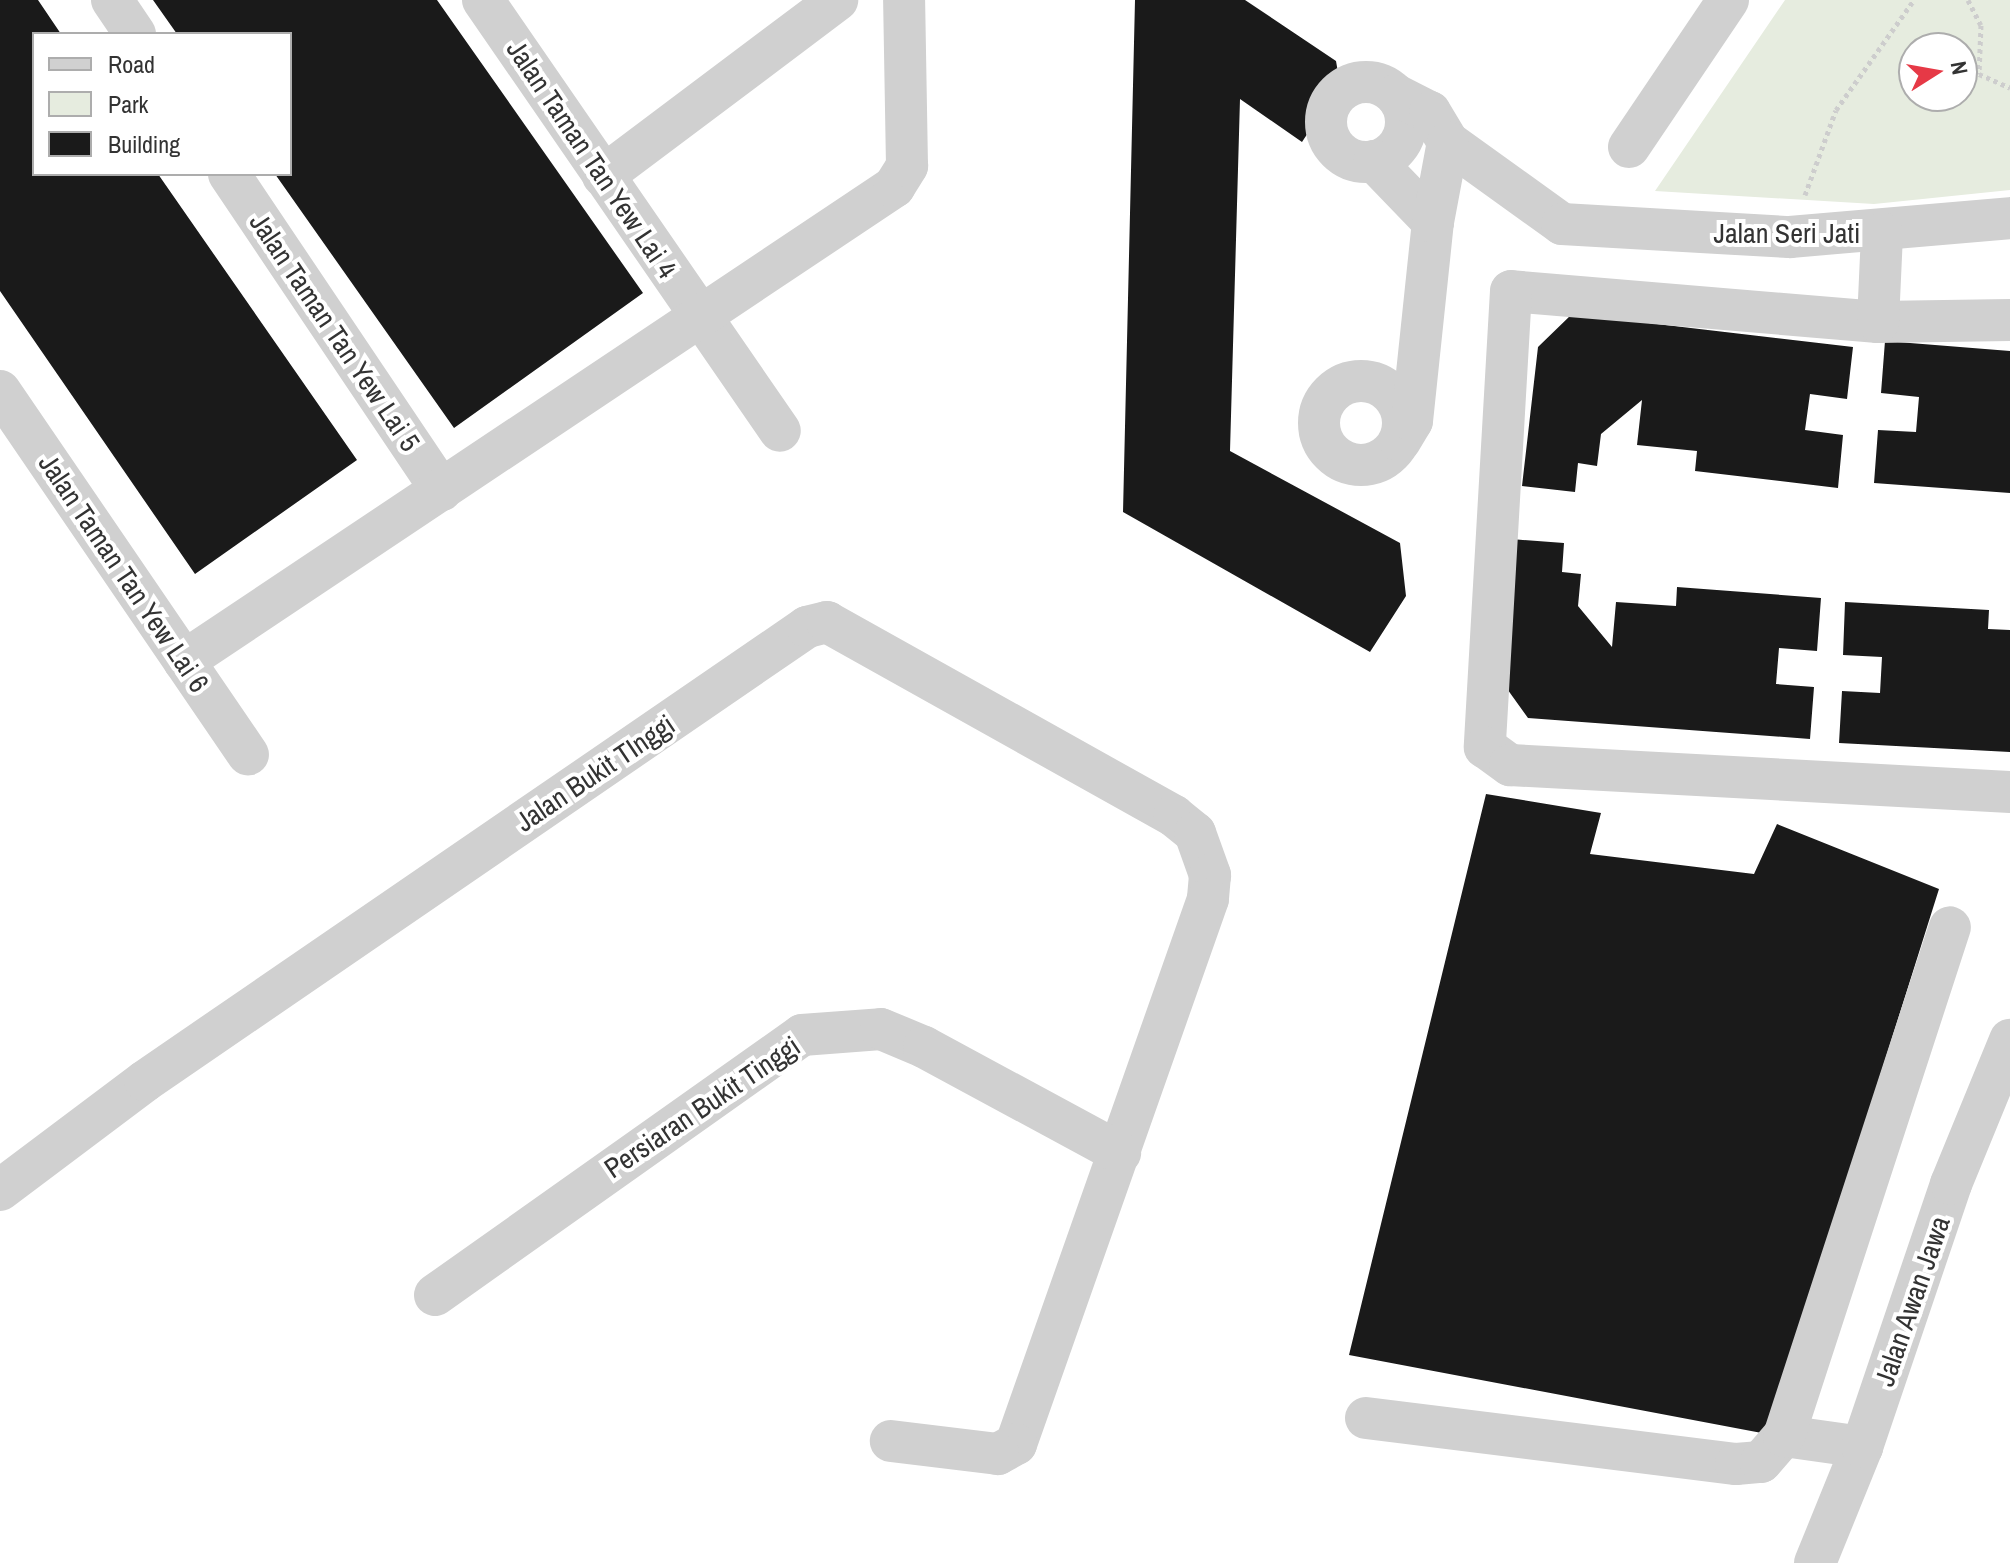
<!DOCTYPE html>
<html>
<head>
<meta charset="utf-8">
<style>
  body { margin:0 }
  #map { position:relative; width:2010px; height:1563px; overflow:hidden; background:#fff; font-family:"Archivo Narrow",sans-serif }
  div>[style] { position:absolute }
  .green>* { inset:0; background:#e6ecdf }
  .building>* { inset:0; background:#1a1a1a }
  .path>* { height:5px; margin-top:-2.5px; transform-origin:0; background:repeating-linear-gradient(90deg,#cdcdcd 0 4px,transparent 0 8px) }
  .minor>* { height:42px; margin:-21px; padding:0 21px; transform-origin:21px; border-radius:21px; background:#d0d0d0 }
  .minor>.ring { margin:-21px; padding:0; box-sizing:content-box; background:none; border:42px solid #d0d0d0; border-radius:50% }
  span { translate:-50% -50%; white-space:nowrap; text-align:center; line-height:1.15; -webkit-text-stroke:8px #fff; paint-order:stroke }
  .street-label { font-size:28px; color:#333 }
  .legend { position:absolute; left:32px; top:32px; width:260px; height:144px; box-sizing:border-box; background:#fff; border:2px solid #adadad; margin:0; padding:10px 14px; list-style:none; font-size:24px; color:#333 }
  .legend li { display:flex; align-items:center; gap:16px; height:40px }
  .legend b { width:40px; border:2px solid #adadad }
  .north { position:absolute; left:1898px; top:32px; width:80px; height:80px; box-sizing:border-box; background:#fff; border:2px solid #adadad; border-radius:50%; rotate:79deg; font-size:22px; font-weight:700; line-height:32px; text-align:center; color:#333 }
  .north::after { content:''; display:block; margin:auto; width:28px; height:36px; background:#e63946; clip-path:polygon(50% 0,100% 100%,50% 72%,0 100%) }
</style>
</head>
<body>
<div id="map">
  <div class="green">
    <i style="clip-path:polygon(evenodd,1785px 0,2010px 0,2010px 190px,1874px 204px,1655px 191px,1785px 0,1914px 48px,1962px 48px,1962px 96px,1914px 96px,1914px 48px)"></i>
  </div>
  <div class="building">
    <i style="clip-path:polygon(0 0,38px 0,61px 34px,34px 34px,34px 174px,158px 174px,357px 460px,195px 574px,0 291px)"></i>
    <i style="clip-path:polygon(153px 0,437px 0,643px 293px,454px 428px,275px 174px,290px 174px,290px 34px,177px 34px)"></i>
    <i style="clip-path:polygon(1135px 0,1245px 0,1336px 61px,1340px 84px,1302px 142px,1240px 99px,1230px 451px,1400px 543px,1406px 596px,1370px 652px,1123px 512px)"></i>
    <i style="clip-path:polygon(1572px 314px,1853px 347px,1847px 399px,1810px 394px,1805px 430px,1843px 435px,1838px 488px,1695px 471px,1697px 451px,1637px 445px,1642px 400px,1601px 434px,1597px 466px,1578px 463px,1575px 492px,1522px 486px,1538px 347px)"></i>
    <i style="clip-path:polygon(1885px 341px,2010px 351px,2010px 493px,1874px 483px,1878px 430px,1916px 432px,1919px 397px,1881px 393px)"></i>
    <i style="clip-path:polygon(1511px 539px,1564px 543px,1562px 572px,1581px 574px,1578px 606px,1612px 647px,1616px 602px,1676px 606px,1677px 587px,1821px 598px,1817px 651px,1779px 648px,1776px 684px,1814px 687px,1810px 739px,1528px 718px,1500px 679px)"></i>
    <i style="clip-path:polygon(1845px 602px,1989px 610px,1988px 629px,2010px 630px,2010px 752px,1839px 743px,1842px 691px,1880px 693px,1882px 657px,1843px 655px)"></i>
    <i style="clip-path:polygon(1486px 794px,1601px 813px,1590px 854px,1754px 874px,1777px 824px,1939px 889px,1767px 1434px,1349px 1355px)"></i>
  </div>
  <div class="path">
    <i style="left:1968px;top:0;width:28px;rotate:63deg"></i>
    <i style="left:1981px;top:25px;width:49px;rotate:92.3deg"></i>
    <i style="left:1979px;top:74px;width:34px;rotate:24deg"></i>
    <i style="left:1805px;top:195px;width:90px;rotate:-70deg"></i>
    <i style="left:1836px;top:110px;width:135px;rotate:-54.7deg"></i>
  </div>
  <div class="minor">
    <i style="left:112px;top:0;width:41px;rotate:55.9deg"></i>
    <i style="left:483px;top:0;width:523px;rotate:55.43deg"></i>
    <i class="ring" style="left:1326px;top:82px;width:38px;height:38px"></i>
    <i style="left:1396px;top:95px;width:38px;rotate:27deg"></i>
    <i style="left:1430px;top:112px;width:35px;rotate:59deg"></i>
    <i style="left:1448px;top:142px;width:140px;rotate:35.7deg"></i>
    <i style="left:1562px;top:224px;width:228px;rotate:3.3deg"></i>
    <i style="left:1790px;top:237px;width:221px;rotate:-4.9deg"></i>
    <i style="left:1629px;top:147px;width:177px;rotate:-56deg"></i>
    <i style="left:1374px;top:161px;width:85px;rotate:46deg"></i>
    <i style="left:229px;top:174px;width:381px;rotate:56.1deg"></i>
    <i style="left:603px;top:176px;width:293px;rotate:-36.9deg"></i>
    <i style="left:2010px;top:320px;width:132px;rotate:179.1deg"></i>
    <i style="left:1878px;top:322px;width:368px;rotate:-175.2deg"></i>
    <i style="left:1511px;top:291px;width:457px;rotate:93.3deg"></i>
    <i style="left:1485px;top:747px;width:31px;rotate:36deg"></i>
    <i style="left:1510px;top:765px;width:501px;rotate:3.09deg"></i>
    <i style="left:1878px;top:322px;width:89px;rotate:-87.4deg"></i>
    <i class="ring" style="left:1319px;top:381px;width:42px;height:42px"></i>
    <i style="left:0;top:391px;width:440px;rotate:55.7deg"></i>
    <i style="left:1400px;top:441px;width:23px;rotate:-59deg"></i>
    <i style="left:1412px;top:421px;width:200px;rotate:-84deg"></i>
    <i style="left:1433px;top:222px;width:81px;rotate:-79.4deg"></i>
    <i style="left:184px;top:661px;width:854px;rotate:-33.73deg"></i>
    <i style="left:894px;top:187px;width:25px;rotate:-58deg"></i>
    <i style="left:907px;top:166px;width:166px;rotate:-91deg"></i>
    <i style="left:0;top:1190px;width:181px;rotate:-36.9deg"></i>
    <i style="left:145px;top:1081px;width:803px;rotate:-34.44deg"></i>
    <i style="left:807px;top:627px;width:21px;rotate:-14deg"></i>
    <i style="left:827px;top:622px;width:398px;rotate:29.2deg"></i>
    <i style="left:1174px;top:816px;width:27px;rotate:39deg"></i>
    <i style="left:1195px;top:833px;width:45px;rotate:70.3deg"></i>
    <i style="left:1210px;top:875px;width:24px;rotate:95deg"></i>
    <i style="left:1208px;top:899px;width:578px;rotate:109.41deg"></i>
    <i style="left:1016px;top:1444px;width:21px;rotate:151deg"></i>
    <i style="left:998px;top:1454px;width:108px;rotate:-173.1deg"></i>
    <i style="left:435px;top:1295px;width:450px;rotate:-35.3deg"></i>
    <i style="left:802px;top:1035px;width:79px;rotate:-4.3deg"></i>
    <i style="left:881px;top:1029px;width:47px;rotate:22.7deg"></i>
    <i style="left:924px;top:1047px;width:223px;rotate:28.4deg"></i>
    <i style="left:1366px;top:1418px;width:373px;rotate:7.1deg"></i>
    <i style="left:1736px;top:1464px;width:25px;rotate:-5deg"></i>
    <i style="left:1761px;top:1462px;width:35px;rotate:-49deg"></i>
    <i style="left:1784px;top:1436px;width:79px;rotate:8deg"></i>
    <i style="left:1784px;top:1436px;width:535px;rotate:-71.94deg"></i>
    <i style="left:1815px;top:1563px;width:125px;rotate:-67.9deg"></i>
    <i style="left:1862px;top:1447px;width:278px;rotate:-71.3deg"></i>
    <i style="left:1951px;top:1184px;width:156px;rotate:-67.7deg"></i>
  </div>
  <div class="street-label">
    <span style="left:592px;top:159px;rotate:56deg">Jalan Taman Tan Yew Lai 4</span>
    <span style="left:1787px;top:233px">Jalan Seri Jati</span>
    <span style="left:335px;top:332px;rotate:56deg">Jalan Taman Tan Yew Lai 5</span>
    <span style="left:124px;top:573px;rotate:56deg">Jalan Taman Tan Yew Lai 6</span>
    <span style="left:595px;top:773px;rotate:-34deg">Jalan Bukit TInggi</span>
    <span style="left:702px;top:1107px;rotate:-34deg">Persiaran Bukit Tinggi</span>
    <span style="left:1912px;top:1301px;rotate:-71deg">Jalan Awan Jawa</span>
  </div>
  <ul class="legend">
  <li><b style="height:10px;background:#d0d0d0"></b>Road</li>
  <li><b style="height:22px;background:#e6ecdf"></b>Park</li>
  <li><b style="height:22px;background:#1a1a1a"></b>Building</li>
  </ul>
  <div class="north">N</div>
</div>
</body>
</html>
